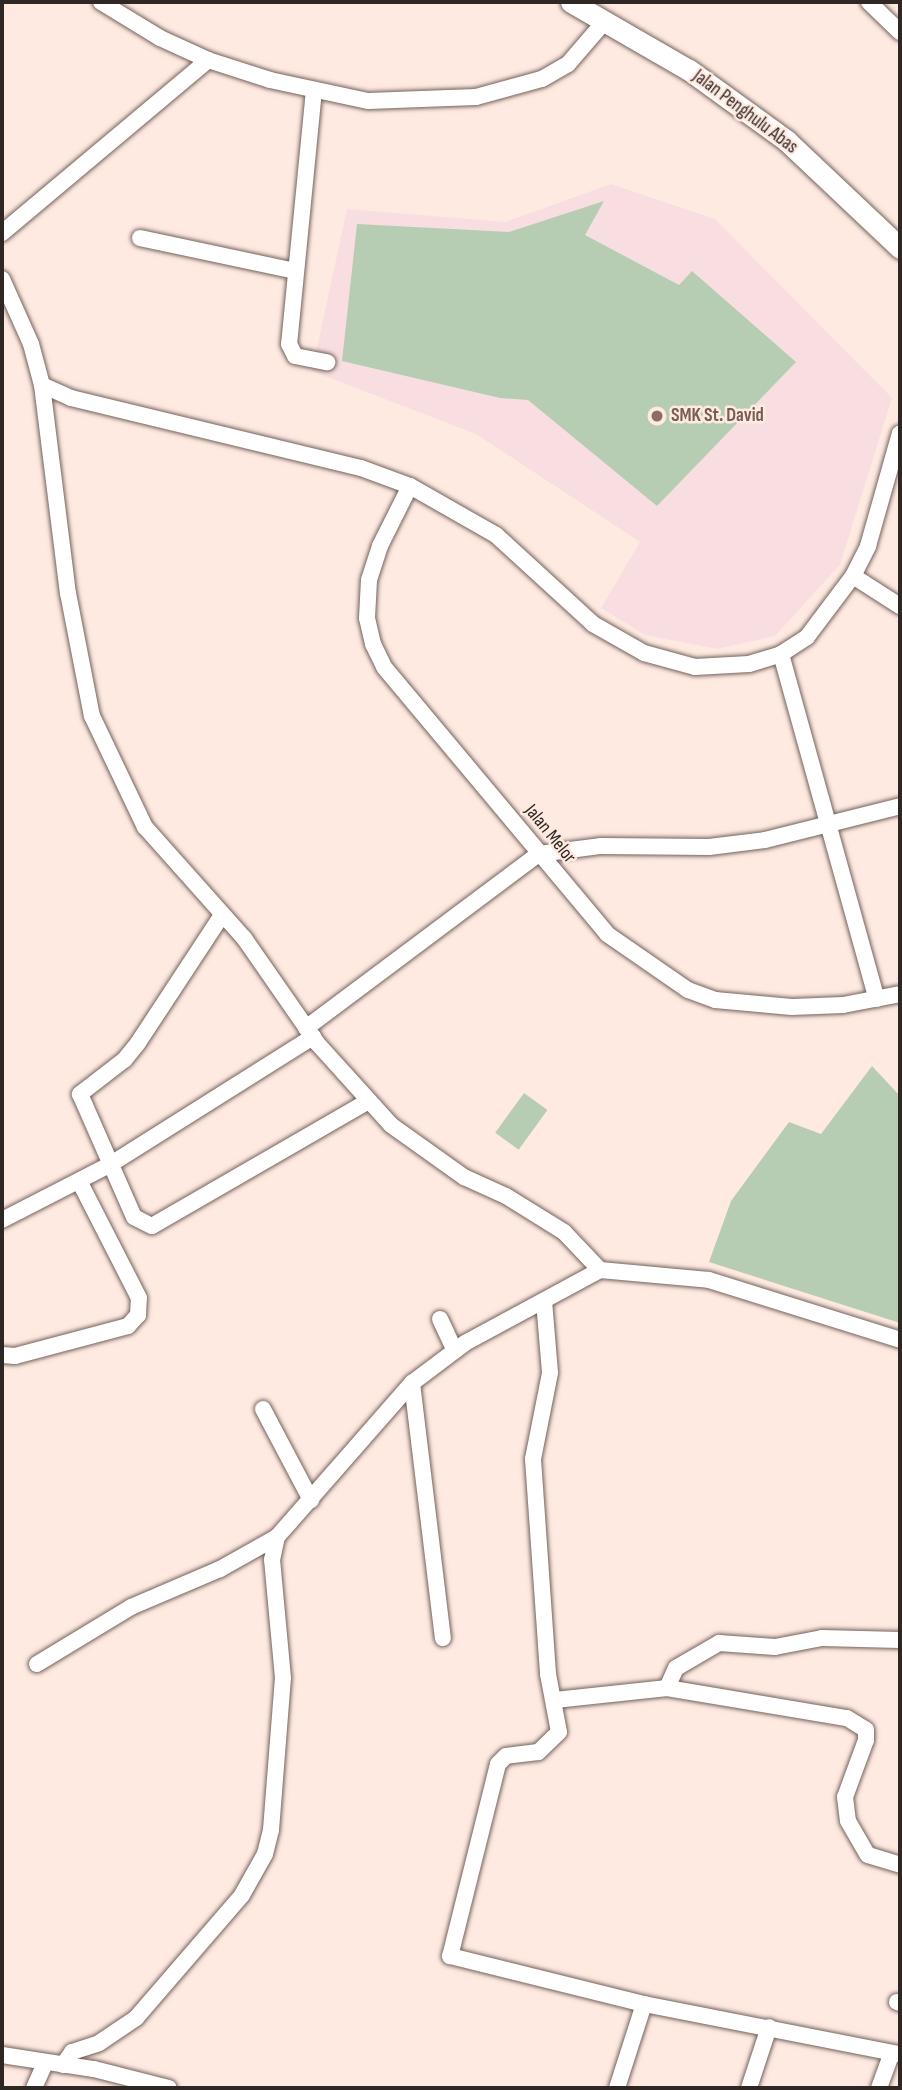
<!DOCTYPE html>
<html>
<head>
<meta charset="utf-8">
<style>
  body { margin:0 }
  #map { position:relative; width:902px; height:2090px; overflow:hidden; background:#ffeae2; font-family:"Sofia Sans Condensed",sans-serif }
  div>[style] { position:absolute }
  .education>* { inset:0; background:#f8dee1 }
  .green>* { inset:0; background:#b6cdb4; transform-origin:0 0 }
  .roads { filter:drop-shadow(0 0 2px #73625b) drop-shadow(0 0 2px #73625b) }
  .minor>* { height:16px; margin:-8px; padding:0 8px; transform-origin:8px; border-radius:8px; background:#fff }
  .secondary>* { height:21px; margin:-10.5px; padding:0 10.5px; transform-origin:10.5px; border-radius:10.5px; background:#fff }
  .dots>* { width:19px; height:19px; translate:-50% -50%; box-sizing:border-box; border:4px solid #ffeae2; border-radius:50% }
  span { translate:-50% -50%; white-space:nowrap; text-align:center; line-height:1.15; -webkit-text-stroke:5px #ffeae2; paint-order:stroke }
  .street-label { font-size:19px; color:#2f2724 }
  .education-label { font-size:19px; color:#785e54; font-weight:700 }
  .left { translate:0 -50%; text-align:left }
  .frame { position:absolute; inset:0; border:4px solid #2f2724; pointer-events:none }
</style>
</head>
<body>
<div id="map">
  <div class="education">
    <i style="clip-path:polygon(611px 184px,715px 219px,892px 398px,840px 565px,775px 636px,717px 649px,645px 635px,601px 608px,640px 542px,476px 434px,312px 371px,347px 209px,505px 222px)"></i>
  </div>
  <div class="green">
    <i style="clip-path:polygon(604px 201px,585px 235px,679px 285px,692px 271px,796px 362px,657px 506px,528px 400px,500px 398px,342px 361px,357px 224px,509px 232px)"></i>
    <i style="clip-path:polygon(872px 1066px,900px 1096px,900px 1323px,709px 1262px,731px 1201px,789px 1122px,821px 1134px)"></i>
    <i style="left:524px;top:1093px;width:29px;height:49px;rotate:36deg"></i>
  </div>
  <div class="roads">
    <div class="minor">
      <i style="left:101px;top:2px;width:69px;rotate:31.4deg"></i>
      <i style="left:160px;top:38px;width:53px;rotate:24.6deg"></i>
      <i style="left:208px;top:60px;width:65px;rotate:17.9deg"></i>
      <i style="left:270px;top:80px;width:100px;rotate:12.1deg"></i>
      <i style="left:368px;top:101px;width:108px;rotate:-2.1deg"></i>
      <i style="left:476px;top:97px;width:68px;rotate:-15.3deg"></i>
      <i style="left:542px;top:79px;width:30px;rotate:-30deg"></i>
      <i style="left:568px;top:64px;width:57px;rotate:-49.3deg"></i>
      <i style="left:869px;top:2px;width:43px;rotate:44.1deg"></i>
      <i style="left:314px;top:90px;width:255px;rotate:95.6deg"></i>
      <i style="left:289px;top:344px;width:13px;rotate:63deg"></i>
      <i style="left:295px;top:356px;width:33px;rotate:11deg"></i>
      <i style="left:2px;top:233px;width:269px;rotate:-40deg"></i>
      <i style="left:140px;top:238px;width:158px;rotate:12deg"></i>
      <i style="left:2px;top:279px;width:71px;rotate:66deg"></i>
      <i style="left:31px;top:344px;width:42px;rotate:75deg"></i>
      <i style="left:42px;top:385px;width:210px;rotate:82.9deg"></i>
      <i style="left:68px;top:593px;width:125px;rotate:79deg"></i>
      <i style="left:92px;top:716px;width:123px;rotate:64.5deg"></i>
      <i style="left:145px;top:827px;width:149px;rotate:48.3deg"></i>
      <i style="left:244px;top:938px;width:128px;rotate:55.2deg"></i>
      <i style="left:317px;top:1043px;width:110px;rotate:47.9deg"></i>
      <i style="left:391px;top:1125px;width:90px;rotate:35.5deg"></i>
      <i style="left:464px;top:1177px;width:46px;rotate:24.3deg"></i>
      <i style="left:506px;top:1196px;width:68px;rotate:31.8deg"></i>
      <i style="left:564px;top:1232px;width:52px;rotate:46.5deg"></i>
      <i style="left:600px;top:1270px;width:109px;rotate:5.2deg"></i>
      <i style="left:709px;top:1280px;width:200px;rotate:17.4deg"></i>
      <i style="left:42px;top:385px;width:32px;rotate:24deg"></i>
      <i style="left:71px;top:398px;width:298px;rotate:13.6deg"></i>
      <i style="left:361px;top:468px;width:52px;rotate:20.2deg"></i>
      <i style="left:410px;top:486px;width:99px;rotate:29.7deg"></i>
      <i style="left:496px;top:535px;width:132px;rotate:42.5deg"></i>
      <i style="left:593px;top:624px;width:59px;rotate:29.6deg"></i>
      <i style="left:644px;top:653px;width:53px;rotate:15.4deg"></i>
      <i style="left:695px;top:667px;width:54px;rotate:-3.2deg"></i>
      <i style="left:749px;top:664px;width:34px;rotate:-17deg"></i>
      <i style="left:781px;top:654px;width:31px;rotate:-33deg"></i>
      <i style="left:807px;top:637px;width:76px;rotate:-53deg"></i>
      <i style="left:853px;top:576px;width:34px;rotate:-63deg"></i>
      <i style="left:868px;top:546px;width:117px;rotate:-74.2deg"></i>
      <i style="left:410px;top:486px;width:67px;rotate:116.6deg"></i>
      <i style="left:380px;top:546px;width:36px;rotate:108deg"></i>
      <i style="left:369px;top:580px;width:38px;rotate:93deg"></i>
      <i style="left:367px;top:618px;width:27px;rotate:77deg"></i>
      <i style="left:373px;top:644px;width:25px;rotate:64deg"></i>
      <i style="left:384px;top:667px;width:348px;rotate:50.1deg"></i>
      <i style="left:607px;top:934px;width:98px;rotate:34.7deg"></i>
      <i style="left:688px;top:990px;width:29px;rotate:20deg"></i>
      <i style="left:715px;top:1000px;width:77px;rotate:5.2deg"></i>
      <i style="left:792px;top:1007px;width:51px;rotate:-2.2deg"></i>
      <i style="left:843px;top:1005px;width:58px;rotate:-10.9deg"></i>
      <i style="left:853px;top:576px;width:56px;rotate:32.6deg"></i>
      <i style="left:781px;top:654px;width:358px;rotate:74.5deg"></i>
      <i style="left:222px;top:915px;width:153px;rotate:123.3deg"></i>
      <i style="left:138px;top:1043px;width:22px;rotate:129deg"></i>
      <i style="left:124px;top:1060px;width:56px;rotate:142.3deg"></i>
      <i style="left:80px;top:1094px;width:134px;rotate:66.3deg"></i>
      <i style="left:134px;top:1217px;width:20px;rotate:27deg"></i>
      <i style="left:152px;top:1226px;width:248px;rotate:-30deg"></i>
      <i style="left:306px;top:1028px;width:291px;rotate:-36.8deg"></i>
      <i style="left:539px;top:854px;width:63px;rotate:-7.4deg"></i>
      <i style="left:601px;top:846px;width:108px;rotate:0.5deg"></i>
      <i style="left:709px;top:847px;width:56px;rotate:-7.1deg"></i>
      <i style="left:765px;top:840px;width:139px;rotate:-14.1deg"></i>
      <i style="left:2px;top:1220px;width:123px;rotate:-27.2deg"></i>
      <i style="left:111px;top:1164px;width:239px;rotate:-32.2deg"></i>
      <i style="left:544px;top:1301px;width:72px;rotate:85.2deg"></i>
      <i style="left:550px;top:1373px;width:88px;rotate:101.2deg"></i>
      <i style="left:533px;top:1459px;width:216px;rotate:86deg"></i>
      <i style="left:548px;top:1674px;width:59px;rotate:79.3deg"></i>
      <i style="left:559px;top:1732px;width:29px;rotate:136deg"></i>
      <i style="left:538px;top:1752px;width:32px;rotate:173deg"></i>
      <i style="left:506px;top:1756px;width:11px;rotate:135deg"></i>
      <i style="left:498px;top:1764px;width:198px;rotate:104deg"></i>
      <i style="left:450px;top:1956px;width:200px;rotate:13.9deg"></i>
      <i style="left:644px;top:2004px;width:261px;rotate:11.1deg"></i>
      <i style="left:440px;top:1319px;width:35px;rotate:65deg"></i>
      <i style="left:2px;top:1355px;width:13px;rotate:4deg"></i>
      <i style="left:15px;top:1356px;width:117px;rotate:-14.9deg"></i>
      <i style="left:128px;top:1326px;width:15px;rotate:-48deg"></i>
      <i style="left:138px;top:1315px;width:17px;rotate:-87deg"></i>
      <i style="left:139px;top:1298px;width:131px;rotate:-117.1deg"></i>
      <i style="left:412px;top:1383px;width:257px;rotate:83.1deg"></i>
      <i style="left:263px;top:1409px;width:103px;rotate:62.2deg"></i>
      <i style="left:37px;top:1664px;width:110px;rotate:-31.2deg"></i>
      <i style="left:131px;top:1607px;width:97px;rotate:-23.1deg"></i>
      <i style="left:220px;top:1569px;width:65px;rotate:-29.3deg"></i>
      <i style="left:667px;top:1688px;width:22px;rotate:-66deg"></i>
      <i style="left:676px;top:1668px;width:50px;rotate:-30.2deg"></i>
      <i style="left:719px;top:1643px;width:56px;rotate:4.1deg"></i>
      <i style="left:775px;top:1647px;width:48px;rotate:-10.8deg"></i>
      <i style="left:822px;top:1638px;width:78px;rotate:1.5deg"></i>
      <i style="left:555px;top:1700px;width:113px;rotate:-6.1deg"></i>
      <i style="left:667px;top:1688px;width:182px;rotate:9.5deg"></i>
      <i style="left:847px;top:1718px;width:22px;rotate:32deg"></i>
      <i style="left:866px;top:1730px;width:10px;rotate:90deg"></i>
      <i style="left:866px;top:1740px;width:61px;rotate:110.2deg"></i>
      <i style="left:845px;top:1797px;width:24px;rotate:83deg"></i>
      <i style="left:848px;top:1821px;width:39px;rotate:60deg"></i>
      <i style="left:868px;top:1855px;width:34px;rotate:17deg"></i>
      <i style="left:897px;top:2002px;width:3px;rotate:18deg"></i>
      <i style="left:2px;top:2055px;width:93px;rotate:8.7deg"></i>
      <i style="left:94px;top:2069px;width:77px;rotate:14.2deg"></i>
      <i style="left:63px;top:2065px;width:16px;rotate:-55deg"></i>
      <i style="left:72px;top:2052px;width:28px;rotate:-18deg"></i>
      <i style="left:99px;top:2043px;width:45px;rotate:-34deg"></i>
      <i style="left:136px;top:2018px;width:162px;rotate:-49.2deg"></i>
      <i style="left:242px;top:1895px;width:47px;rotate:-60.7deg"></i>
      <i style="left:265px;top:1854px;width:25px;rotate:-76deg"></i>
      <i style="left:271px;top:1830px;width:152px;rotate:-85.5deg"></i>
      <i style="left:283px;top:1678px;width:119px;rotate:-95.3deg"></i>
      <i style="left:272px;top:1560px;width:24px;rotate:-78deg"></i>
      <i style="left:277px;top:1537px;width:205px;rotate:-48.8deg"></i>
      <i style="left:412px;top:1383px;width:66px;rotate:-37deg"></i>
      <i style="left:465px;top:1343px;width:153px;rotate:-28.4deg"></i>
      <i style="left:34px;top:2088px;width:27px;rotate:-66deg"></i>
      <i style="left:617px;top:2088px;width:88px;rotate:-72.2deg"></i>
      <i style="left:749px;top:2088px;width:64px;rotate:-71.8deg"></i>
      <i style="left:879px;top:2088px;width:37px;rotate:-70deg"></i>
    </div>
    <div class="secondary">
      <i style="left:571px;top:2px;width:136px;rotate:30deg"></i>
      <i style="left:689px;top:70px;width:121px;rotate:35.9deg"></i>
      <i style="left:787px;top:141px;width:156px;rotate:43.4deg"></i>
    </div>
  </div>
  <div class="dots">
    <i style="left:657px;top:416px;background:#8d6e63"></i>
  </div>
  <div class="street-label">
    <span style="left:745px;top:112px;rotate:37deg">Jalan Penghulu Abas</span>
    <span style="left:550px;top:834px;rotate:51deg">Jalan Melor</span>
  </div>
  <div class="education-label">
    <span class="left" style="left:671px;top:416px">SMK St. David</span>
  </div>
  <div class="frame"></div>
</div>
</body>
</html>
